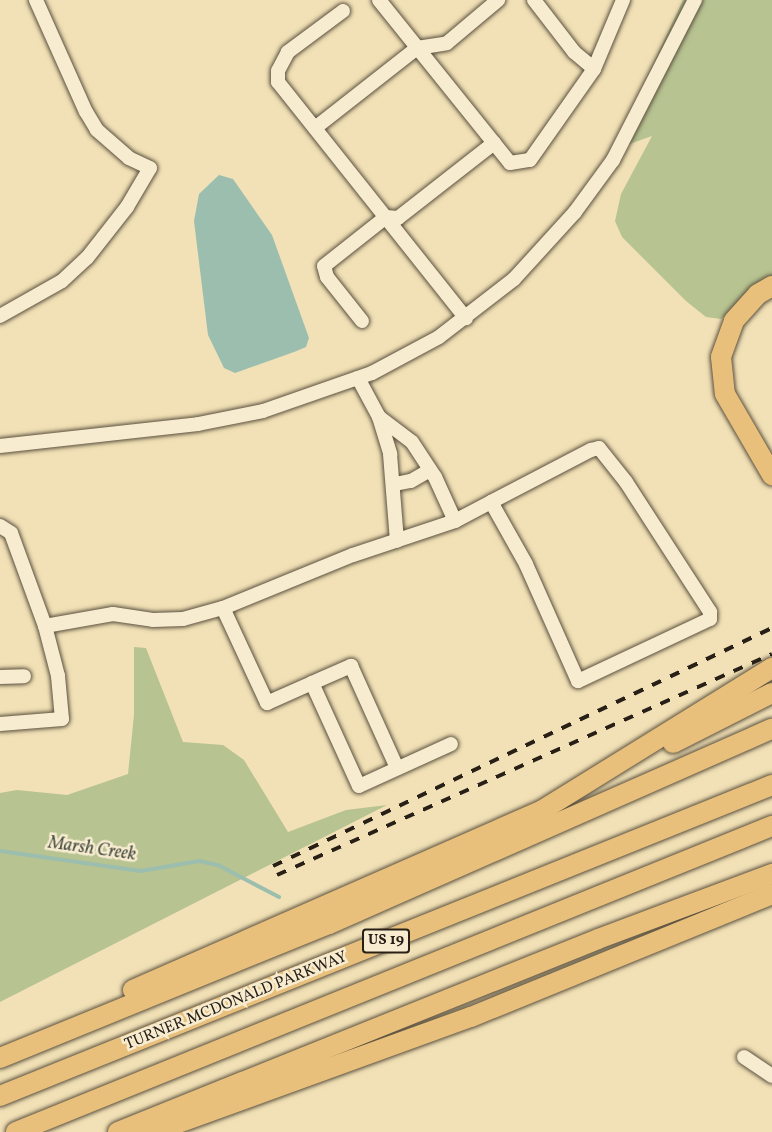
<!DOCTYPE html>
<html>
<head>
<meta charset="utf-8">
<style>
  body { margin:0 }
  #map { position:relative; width:772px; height:1132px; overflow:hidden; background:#f2e1b6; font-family:Vollkorn,serif }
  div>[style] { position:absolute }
  .green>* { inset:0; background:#b7c391 }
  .water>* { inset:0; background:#9bbeae }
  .stream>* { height:4px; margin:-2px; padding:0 2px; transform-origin:2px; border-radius:2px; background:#9bbeae }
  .roads { filter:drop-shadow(0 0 2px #5a503f) drop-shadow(0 0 2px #5a503f) }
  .minor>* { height:14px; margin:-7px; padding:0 7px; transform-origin:7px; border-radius:7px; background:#f7ecd0 }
  .highway>* { height:20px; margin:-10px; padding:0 10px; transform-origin:10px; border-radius:10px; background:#e9c07b }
  .rail>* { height:4px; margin-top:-2px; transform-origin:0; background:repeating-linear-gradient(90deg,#282017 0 10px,transparent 0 20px) }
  span { translate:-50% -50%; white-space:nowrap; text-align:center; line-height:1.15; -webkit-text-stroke:5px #f7ecd0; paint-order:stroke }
  .shield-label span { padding:2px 4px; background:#f7ecd0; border:2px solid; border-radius:4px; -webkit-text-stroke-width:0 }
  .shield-label { font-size:15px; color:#282017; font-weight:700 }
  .street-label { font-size:16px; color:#282017 }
  .water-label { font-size:18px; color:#4a4f44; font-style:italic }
</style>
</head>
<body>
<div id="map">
  <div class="green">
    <i style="clip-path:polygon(683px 0,772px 0,772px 278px,721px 319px,706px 317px,686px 301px,622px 237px,615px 221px,621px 194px,652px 136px,613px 150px)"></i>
    <i style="clip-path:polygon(134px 647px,146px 648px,183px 742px,223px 745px,244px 760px,288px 832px,346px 810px,387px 805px,0 1002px,0 793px,17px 790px,67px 795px,128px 774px,134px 715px)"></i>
  </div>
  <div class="water">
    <i style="clip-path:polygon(219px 175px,233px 179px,272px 235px,309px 338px,306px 347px,294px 352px,235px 373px,224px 368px,208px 335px,194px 221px,199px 194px)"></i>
  </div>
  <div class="stream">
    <i style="left:0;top:851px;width:142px;rotate:8.1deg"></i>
    <i style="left:141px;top:871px;width:59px;rotate:-9.8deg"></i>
    <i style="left:199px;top:861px;width:19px;rotate:12deg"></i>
    <i style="left:218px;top:865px;width:69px;rotate:27.7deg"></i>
  </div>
  <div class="roads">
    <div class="minor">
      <i style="left:379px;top:0;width:209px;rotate:51.2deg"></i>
      <i style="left:510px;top:163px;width:20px;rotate:-9deg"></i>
      <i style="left:530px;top:160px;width:111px;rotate:-54.9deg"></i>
      <i style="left:594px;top:69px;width:75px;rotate:-67.2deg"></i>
      <i style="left:534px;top:0;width:66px;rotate:52.4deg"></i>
      <i style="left:574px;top:52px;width:26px;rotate:40deg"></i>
      <i style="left:343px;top:11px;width:69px;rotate:143.3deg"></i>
      <i style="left:288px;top:52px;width:21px;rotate:118deg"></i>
      <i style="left:278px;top:71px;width:11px;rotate:90deg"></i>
      <i style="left:278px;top:82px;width:302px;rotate:51.5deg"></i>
      <i style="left:315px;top:128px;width:130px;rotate:-38.1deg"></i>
      <i style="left:417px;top:48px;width:30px;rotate:-9deg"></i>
      <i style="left:447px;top:43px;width:67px;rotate:-40.1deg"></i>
      <i style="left:0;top:316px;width:71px;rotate:-29.4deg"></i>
      <i style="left:62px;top:281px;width:34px;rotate:-43deg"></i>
      <i style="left:87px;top:258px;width:65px;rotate:-51.9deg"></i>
      <i style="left:127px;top:207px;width:45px;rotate:-59.5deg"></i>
      <i style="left:150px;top:168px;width:23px;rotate:-155deg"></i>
      <i style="left:129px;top:158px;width:43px;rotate:-138.8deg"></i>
      <i style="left:97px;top:130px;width:21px;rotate:-121deg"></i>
      <i style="left:86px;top:112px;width:123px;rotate:-114.1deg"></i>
      <i style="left:362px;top:321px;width:56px;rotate:-128.5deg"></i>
      <i style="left:327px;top:277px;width:11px;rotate:-105deg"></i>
      <i style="left:324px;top:266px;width:79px;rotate:-38.3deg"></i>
      <i style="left:386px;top:217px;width:12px;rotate:5deg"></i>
      <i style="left:398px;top:218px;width:122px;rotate:-38deg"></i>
      <i style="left:358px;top:378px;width:44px;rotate:61.7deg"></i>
      <i style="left:379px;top:417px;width:39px;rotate:73deg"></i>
      <i style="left:390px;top:454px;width:87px;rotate:85.4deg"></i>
      <i style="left:379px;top:417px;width:41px;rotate:37.1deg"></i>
      <i style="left:412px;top:442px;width:42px;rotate:56.7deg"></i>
      <i style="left:435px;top:477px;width:48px;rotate:65.6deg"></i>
      <i style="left:0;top:446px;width:199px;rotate:-6.3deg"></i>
      <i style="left:198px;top:424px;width:66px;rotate:-11.3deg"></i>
      <i style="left:263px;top:411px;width:115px;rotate:-19.2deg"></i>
      <i style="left:372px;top:373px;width:76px;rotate:-28.2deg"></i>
      <i style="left:439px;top:337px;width:95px;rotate:-37.7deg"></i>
      <i style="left:514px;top:279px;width:91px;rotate:-47.7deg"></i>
      <i style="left:575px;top:212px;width:64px;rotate:-53.8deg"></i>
      <i style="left:613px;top:160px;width:180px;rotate:-62.9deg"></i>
      <i style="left:395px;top:484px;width:16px;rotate:-11deg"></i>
      <i style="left:411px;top:481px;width:22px;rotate:-30deg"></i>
      <i style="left:0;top:526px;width:13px;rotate:32deg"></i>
      <i style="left:11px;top:533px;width:99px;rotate:69.9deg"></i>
      <i style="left:45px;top:626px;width:52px;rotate:75.4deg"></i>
      <i style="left:58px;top:676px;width:43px;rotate:84.7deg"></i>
      <i style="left:62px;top:719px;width:62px;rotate:175.4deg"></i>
      <i style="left:223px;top:608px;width:105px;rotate:65.1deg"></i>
      <i style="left:267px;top:703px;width:49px;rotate:-24deg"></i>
      <i style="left:312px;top:683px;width:113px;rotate:65.5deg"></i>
      <i style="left:359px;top:786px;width:101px;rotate:-24.5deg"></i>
      <i style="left:45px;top:626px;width:69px;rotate:-10deg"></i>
      <i style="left:113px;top:614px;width:40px;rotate:8.5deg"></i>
      <i style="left:153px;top:620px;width:30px;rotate:-2deg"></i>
      <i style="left:183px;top:619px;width:41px;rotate:-15.4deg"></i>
      <i style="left:223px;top:608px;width:140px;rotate:-22.2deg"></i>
      <i style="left:353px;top:555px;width:108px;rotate:-18.4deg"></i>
      <i style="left:455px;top:521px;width:41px;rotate:-27.8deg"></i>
      <i style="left:491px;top:502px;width:113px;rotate:-27.5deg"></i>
      <i style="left:591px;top:450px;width:8px;rotate:-14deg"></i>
      <i style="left:599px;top:448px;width:43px;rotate:51.5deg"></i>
      <i style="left:626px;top:482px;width:155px;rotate:57.1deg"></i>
      <i style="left:710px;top:612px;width:7px;rotate:90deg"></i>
      <i style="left:710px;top:619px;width:146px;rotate:154.8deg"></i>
      <i style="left:578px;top:681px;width:128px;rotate:-114deg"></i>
      <i style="left:526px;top:564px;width:71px;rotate:-119.4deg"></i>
      <i style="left:0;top:677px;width:24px;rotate:-2deg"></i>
      <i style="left:312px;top:683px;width:43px;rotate:-23.6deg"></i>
      <i style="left:351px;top:666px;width:112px;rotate:65.7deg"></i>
      <i style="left:744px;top:1057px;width:34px;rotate:34deg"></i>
    </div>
    <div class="highway">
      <i style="left:772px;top:286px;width:16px;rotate:150deg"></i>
      <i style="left:758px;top:294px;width:36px;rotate:132deg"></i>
      <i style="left:734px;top:321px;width:38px;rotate:110deg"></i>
      <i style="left:721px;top:357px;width:37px;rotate:84deg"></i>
      <i style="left:725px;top:394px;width:94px;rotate:59.9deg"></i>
      <i style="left:673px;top:743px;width:111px;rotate:-26.8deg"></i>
      <i style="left:133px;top:990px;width:446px;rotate:-23.7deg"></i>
      <i style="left:541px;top:811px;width:272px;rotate:-31.8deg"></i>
      <i style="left:0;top:1058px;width:355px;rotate:-22.2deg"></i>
      <i style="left:329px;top:924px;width:484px;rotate:-23.8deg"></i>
      <i style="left:0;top:1096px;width:832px;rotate:-21.94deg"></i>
      <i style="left:16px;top:1132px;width:816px;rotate:-22.04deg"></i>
      <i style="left:118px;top:1132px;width:517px;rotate:-21.9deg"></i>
      <i style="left:598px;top:939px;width:186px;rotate:-20.5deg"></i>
      <i style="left:153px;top:1132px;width:338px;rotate:-19.9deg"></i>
      <i style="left:471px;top:1017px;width:325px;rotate:-22.2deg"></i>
    </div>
  </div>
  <div class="rail">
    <i style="left:273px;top:866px;width:553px;rotate:-25.5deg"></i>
    <i style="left:277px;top:875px;width:542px;rotate:-24.06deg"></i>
  </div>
  <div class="shield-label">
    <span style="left:386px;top:941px">US 19</span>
  </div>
  <div class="street-label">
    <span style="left:236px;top:1001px;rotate:-22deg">TURNER MCDONALD PARKWAY</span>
  </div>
  <div class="water-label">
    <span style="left:92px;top:850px;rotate:8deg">Marsh Creek</span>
  </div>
</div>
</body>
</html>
